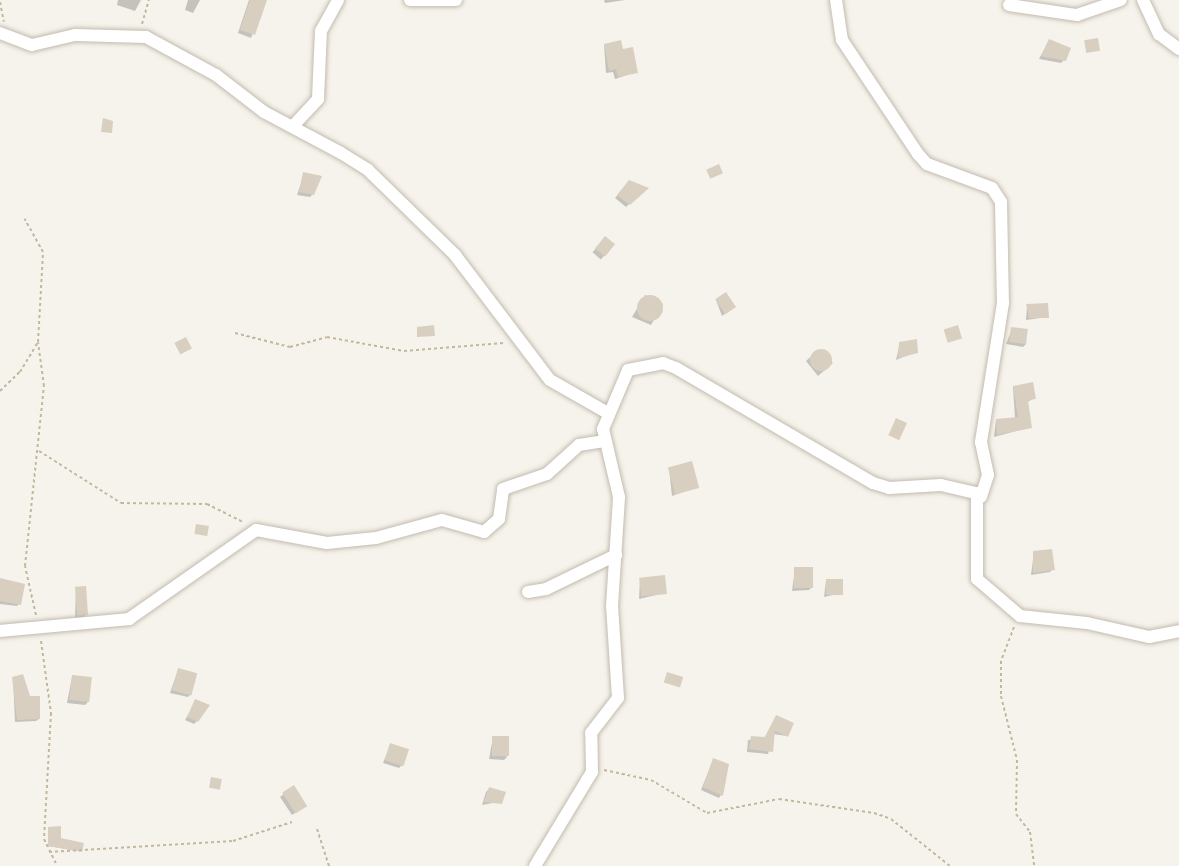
<!DOCTYPE html>
<html>
<head>
<meta charset="utf-8">
<style>
  body { margin:0 }
  #map { position:relative; width:1179px; height:866px; overflow:hidden; background:#f6f3ec; font-family:"Titillium Web",sans-serif }
  div>[style] { position:absolute }
  .shadow>* { inset:0; background:#0003; transform-origin:0 0 }
  .building>* { inset:0; background:#d8cfc1; transform-origin:0 0 }
  .round { border-radius:50% }
  .path>* { height:2px; margin-top:-1px; transform-origin:0; background:repeating-linear-gradient(90deg,#c4b79f 0 3px,transparent 0 6px) }
  .roads { filter:drop-shadow(0 0 2px #c2bbae) drop-shadow(0 0 2px #c2bbae) }
  .minor>* { height:12px; margin:-6px; padding:0 6px; transform-origin:6px; border-radius:6px; background:#fff }
  span { translate:-50% -50%; white-space:nowrap; text-align:center; line-height:1.15; -webkit-text-stroke:4.5px #fff; paint-order:stroke }
</style>
</head>
<body>
<div id="map">
  <div class="shadow">
    <i style="clip-path:polygon(118px 0,141px 0,135px 11px,117px 5px)"></i>
    <i style="clip-path:polygon(188px 0,200px 0,193px 13px,185px 10px)"></i>
    <i style="clip-path:polygon(249px 0,266px 0,251px 38px,238px 33px)"></i>
    <i style="clip-path:polygon(604px 0,625px 0,605px 3px)"></i>
    <i style="clip-path:polygon(1049px 40px,1064px 60px,1061px 63px,1039px 59px)"></i>
    <i style="clip-path:polygon(604px 45px,622px 51px,636px 72px,615px 79px,613px 72px,606px 73px)"></i>
    <i style="clip-path:polygon(304px 174px,313px 194px,310px 197px,297px 195px)"></i>
    <i style="clip-path:polygon(630px 182px,646px 188px,626px 207px,615px 198px)"></i>
    <i style="left:605px;top:238px;width:11px;height:19px;rotate:41deg"></i>
    <i style="clip-path:polygon(645px 295px,663px 304px,651px 325px,632px 317px)"></i>
    <i style="clip-path:polygon(716px 300px,732px 309px,722px 316px)"></i>
    <i style="clip-path:polygon(1027px 306px,1047px 317px,1026px 320px)"></i>
    <i style="clip-path:polygon(1012px 329px,1026px 344px,1023px 347px,1006px 344px)"></i>
    <i style="clip-path:polygon(900px 343px,916px 352px,896px 360px)"></i>
    <i style="clip-path:polygon(818px 350px,833px 363px,818px 376px,806px 361px)"></i>
    <i style="clip-path:polygon(1013px 387px,1035px 398px,1027px 402px,1031px 427px,994px 437px,996px 420px,1015px 419px)"></i>
    <i style="clip-path:polygon(669px 468px,697px 487px,672px 496px)"></i>
    <i style="clip-path:polygon(1034px 552px,1053px 569px,1050px 572px,1031px 575px)"></i>
    <i style="clip-path:polygon(795px 569px,812px 587px,809px 590px,792px 591px)"></i>
    <i style="clip-path:polygon(640px 579px,665px 593px,639px 599px)"></i>
    <i style="clip-path:polygon(0 580px,19px 604px,17px 606px,0 604px)"></i>
    <i style="clip-path:polygon(826px 581px,842px 593px,824px 597px)"></i>
    <i style="clip-path:polygon(76px 588px,87px 614px,84px 617px,75px 618px)"></i>
    <i style="clip-path:polygon(178px 670px,191px 694px,188px 697px,170px 693px)"></i>
    <i style="clip-path:polygon(72px 677px,88px 702px,85px 705px,67px 703px)"></i>
    <i style="clip-path:polygon(13px 678px,39px 719px,36px 721px,15px 722px)"></i>
    <i style="clip-path:polygon(196px 701px,197px 721px,194px 724px,185px 720px)"></i>
    <i style="clip-path:polygon(776px 717px,787px 736px,773px 734px,768px 754px,747px 752px,748px 740px,764px 739px)"></i>
    <i style="clip-path:polygon(493px 737px,507px 757px,504px 760px,489px 759px)"></i>
    <i style="clip-path:polygon(391px 744px,402px 765px,399px 768px,383px 763px)"></i>
    <i style="clip-path:polygon(713px 760px,721px 795px,719px 798px,701px 790px)"></i>
    <i style="clip-path:polygon(293px 787px,302px 808px,292px 815px,280px 797px)"></i>
    <i style="clip-path:polygon(489px 789px,498px 802px,482px 805px,486px 792px)"></i>
    <i style="clip-path:polygon(49px 828px,60px 839px,80px 851px,48px 846px)"></i>
  </div>
  <div class="building">
    <i style="clip-path:polygon(250px 0,267px 0,255px 35px,240px 30px)"></i>
    <i style="left:1098px;top:38px;width:13px;height:14px;rotate:81deg"></i>
    <i style="clip-path:polygon(1049px 39px,1071px 48px,1066px 61px,1041px 56px)"></i>
    <i style="clip-path:polygon(621px 40px,623px 49px,633px 47px,638px 73px,618px 77px,616px 69px,609px 71px,604px 44px)"></i>
    <i style="clip-path:polygon(103px 118px,113px 121px,112px 133px,101px 132px)"></i>
    <i style="left:719px;top:164px;width:10px;height:14px;rotate:66deg"></i>
    <i style="clip-path:polygon(303px 172px,322px 176px,314px 195px,299px 192px)"></i>
    <i style="clip-path:polygon(629px 180px,649px 188px,630px 205px,617px 195px)"></i>
    <i style="left:605px;top:236px;width:13px;height:16px;rotate:39deg"></i>
    <i style="left:726px;top:292px;width:18px;height:13px;rotate:56deg"></i>
    <i class="round" style="left:637px;top:295px;width:26px;height:26px"></i>
    <i style="clip-path:polygon(1048px 303px,1049px 318px,1029px 318px,1026px 304px)"></i>
    <i style="clip-path:polygon(434px 325px,435px 336px,417px 337px,417px 327px)"></i>
    <i style="left:958px;top:325px;width:14px;height:15px;rotate:73deg"></i>
    <i style="left:1011px;top:327px;width:17px;height:15px;rotate:7deg"></i>
    <i style="left:186px;top:337px;width:13px;height:13px;rotate:63deg"></i>
    <i style="clip-path:polygon(917px 339px,918px 353px,898px 358px,899px 342px)"></i>
    <i class="round" style="left:810px;top:349px;width:22px;height:22px"></i>
    <i style="clip-path:polygon(1033px 382px,1036px 399px,1028px 400px,1032px 428px,997px 435px,996px 419px,1018px 417px,1013px 386px)"></i>
    <i style="left:896px;top:418px;width:12px;height:19px;rotate:24deg"></i>
    <i style="left:692px;top:461px;width:28px;height:25px;rotate:75deg"></i>
    <i style="left:196px;top:524px;width:13px;height:10px;rotate:9deg"></i>
    <i style="clip-path:polygon(1052px 549px,1055px 570px,1033px 573px,1033px 551px)"></i>
    <i style="left:813px;top:567px;width:21px;height:19px;rotate:90deg"></i>
    <i style="left:665px;top:575px;width:19px;height:26px;rotate:84deg"></i>
    <i style="clip-path:polygon(0 578px,25px 584px,21px 605px,0 601px)"></i>
    <i style="left:826px;top:579px;width:17px;height:16px"></i>
    <i style="left:86px;top:586px;width:29px;height:11px;rotate:86deg"></i>
    <i style="left:178px;top:668px;width:20px;height:23px;rotate:15deg"></i>
    <i style="left:667px;top:672px;width:17px;height:11px;rotate:17deg"></i>
    <i style="clip-path:polygon(23px 674px,30px 696px,40px 696px,40px 719px,17px 720px,12px 677px)"></i>
    <i style="left:72px;top:675px;width:20px;height:25px;rotate:6deg"></i>
    <i style="clip-path:polygon(195px 699px,210px 705px,198px 722px,187px 717px)"></i>
    <i style="clip-path:polygon(776px 715px,794px 723px,788px 737px,775px 731px,773px 752px,749px 749px,751px 736px,765px 737px)"></i>
    <i style="left:492px;top:736px;width:17px;height:20px"></i>
    <i style="left:390px;top:743px;width:20px;height:18px;rotate:18deg"></i>
    <i style="clip-path:polygon(713px 758px,729px 764px,723px 796px,703px 787px)"></i>
    <i style="left:211px;top:777px;width:11px;height:11px;rotate:10deg"></i>
    <i style="left:294px;top:785px;width:25px;height:14px;rotate:58deg"></i>
    <i style="clip-path:polygon(489px 787px,506px 792px,502px 804px,484px 802px)"></i>
    <i style="clip-path:polygon(61px 826px,61px 838px,84px 843px,82px 852px,48px 846px,48px 827px)"></i>
  </div>
  <div class="path">
    <i style="left:0;top:2px;width:20px;rotate:79deg"></i>
    <i style="left:142px;top:24px;width:25px;rotate:-74deg"></i>
    <i style="left:235px;top:333px;width:57px;rotate:14.3deg"></i>
    <i style="left:290px;top:347px;width:38px;rotate:-15deg"></i>
    <i style="left:327px;top:337px;width:78px;rotate:10.3deg"></i>
    <i style="left:404px;top:351px;width:100px;rotate:-4.6deg"></i>
    <i style="left:0;top:391px;width:28px;rotate:-44deg"></i>
    <i style="left:20px;top:372px;width:35px;rotate:-59deg"></i>
    <i style="left:38px;top:342px;width:90px;rotate:-86.8deg"></i>
    <i style="left:43px;top:252px;width:38px;rotate:-119deg"></i>
    <i style="left:39px;top:451px;width:97px;rotate:32.4deg"></i>
    <i style="left:121px;top:503px;width:86px;rotate:0.7deg"></i>
    <i style="left:207px;top:504px;width:40px;rotate:26.6deg"></i>
    <i style="left:36px;top:615px;width:50px;rotate:-102.7deg"></i>
    <i style="left:25px;top:566px;width:181px;rotate:-84deg"></i>
    <i style="left:44px;top:386px;width:44px;rotate:-97.8deg"></i>
    <i style="left:1014px;top:627px;width:36px;rotate:111deg"></i>
    <i style="left:1001px;top:661px;width:35px;rotate:90deg"></i>
    <i style="left:1001px;top:696px;width:66px;rotate:76deg"></i>
    <i style="left:1017px;top:760px;width:54px;rotate:91.1deg"></i>
    <i style="left:1016px;top:814px;width:23px;rotate:52deg"></i>
    <i style="left:1030px;top:832px;width:34px;rotate:83deg"></i>
    <i style="left:41px;top:641px;width:73px;rotate:82.1deg"></i>
    <i style="left:51px;top:713px;width:126px;rotate:93.2deg"></i>
    <i style="left:44px;top:839px;width:30px;rotate:64deg"></i>
    <i style="left:604px;top:770px;width:48px;rotate:12deg"></i>
    <i style="left:651px;top:780px;width:65px;rotate:30.5deg"></i>
    <i style="left:707px;top:813px;width:73px;rotate:-11deg"></i>
    <i style="left:779px;top:799px;width:96px;rotate:8.4deg"></i>
    <i style="left:874px;top:813px;width:18px;rotate:19deg"></i>
    <i style="left:891px;top:819px;width:75px;rotate:38.5deg"></i>
    <i style="left:317px;top:829px;width:39px;rotate:72deg"></i>
    <i style="left:49px;top:852px;width:184px;rotate:-3.4deg"></i>
    <i style="left:233px;top:841px;width:62px;rotate:-17.9deg"></i>
  </div>
  <div class="roads">
    <div class="minor">
      <i style="left:410px;top:0;width:46px"></i>
      <i style="left:836px;top:0;width:40px;rotate:81.5deg"></i>
      <i style="left:842px;top:40px;width:137px;rotate:56.3deg"></i>
      <i style="left:918px;top:154px;width:13px;rotate:48deg"></i>
      <i style="left:927px;top:164px;width:69px;rotate:20.3deg"></i>
      <i style="left:992px;top:188px;width:17px;rotate:57deg"></i>
      <i style="left:1001px;top:202px;width:101px;rotate:88.9deg"></i>
      <i style="left:1003px;top:303px;width:141px;rotate:99deg"></i>
      <i style="left:981px;top:442px;width:34px;rotate:78deg"></i>
      <i style="left:988px;top:475px;width:23px;rotate:108deg"></i>
      <i style="left:1143px;top:0;width:38px;rotate:65deg"></i>
      <i style="left:1159px;top:34px;width:25px;rotate:37deg"></i>
      <i style="left:1009px;top:5px;width:69px;rotate:8.4deg"></i>
      <i style="left:1077px;top:15px;width:46px;rotate:-18.8deg"></i>
      <i style="left:0;top:33px;width:34px;rotate:21deg"></i>
      <i style="left:32px;top:45px;width:44px;rotate:-13.1deg"></i>
      <i style="left:75px;top:35px;width:71px;rotate:1.6deg"></i>
      <i style="left:146px;top:37px;width:80px;rotate:28.5deg"></i>
      <i style="left:216px;top:75px;width:61px;rotate:37.6deg"></i>
      <i style="left:264px;top:112px;width:87px;rotate:28deg"></i>
      <i style="left:341px;top:153px;width:32px;rotate:32deg"></i>
      <i style="left:368px;top:170px;width:122px;rotate:44.3deg"></i>
      <i style="left:455px;top:255px;width:157px;rotate:52.8deg"></i>
      <i style="left:550px;top:380px;width:64px;rotate:29.7deg"></i>
      <i style="left:293px;top:126px;width:37px;rotate:-47deg"></i>
      <i style="left:318px;top:99px;width:68px;rotate:-87.5deg"></i>
      <i style="left:321px;top:31px;width:35px;rotate:-61deg"></i>
      <i style="left:528px;top:592px;width:18px;rotate:-9deg"></i>
      <i style="left:546px;top:589px;width:78px;rotate:-25.9deg"></i>
      <i style="left:0;top:631px;width:130px;rotate:-5.3deg"></i>
      <i style="left:129px;top:619px;width:155px;rotate:-35deg"></i>
      <i style="left:256px;top:530px;width:72px;rotate:10.4deg"></i>
      <i style="left:327px;top:543px;width:49px;rotate:-5.8deg"></i>
      <i style="left:376px;top:538px;width:68px;rotate:-15.3deg"></i>
      <i style="left:442px;top:520px;width:44px;rotate:15.9deg"></i>
      <i style="left:484px;top:532px;width:20px;rotate:-41deg"></i>
      <i style="left:499px;top:519px;width:30px;rotate:-82deg"></i>
      <i style="left:503px;top:489px;width:46px;rotate:-18.8deg"></i>
      <i style="left:547px;top:474px;width:43px;rotate:-42.2deg"></i>
      <i style="left:579px;top:445px;width:25px;rotate:-9deg"></i>
      <i style="left:535px;top:866px;width:110px;rotate:-58.8deg"></i>
      <i style="left:592px;top:772px;width:39px;rotate:-91deg"></i>
      <i style="left:591px;top:733px;width:44px;rotate:-52.4deg"></i>
      <i style="left:618px;top:698px;width:92px;rotate:-93.7deg"></i>
      <i style="left:612px;top:606px;width:109px;rotate:-86.3deg"></i>
      <i style="left:619px;top:497px;width:70px;rotate:-103.2deg"></i>
      <i style="left:603px;top:429px;width:64px;rotate:-67deg"></i>
      <i style="left:628px;top:370px;width:36px;rotate:-11deg"></i>
      <i style="left:663px;top:363px;width:14px;rotate:21deg"></i>
      <i style="left:676px;top:368px;width:228px;rotate:30.3deg"></i>
      <i style="left:873px;top:483px;width:17px;rotate:17deg"></i>
      <i style="left:889px;top:488px;width:52px;rotate:-3.3deg"></i>
      <i style="left:941px;top:485px;width:37px;rotate:13deg"></i>
      <i style="left:977px;top:493px;width:86px;rotate:90deg"></i>
      <i style="left:977px;top:579px;width:57px;rotate:40.7deg"></i>
      <i style="left:1020px;top:616px;width:67px;rotate:6deg"></i>
      <i style="left:1087px;top:623px;width:64px;rotate:12.7deg"></i>
      <i style="left:1149px;top:637px;width:31px;rotate:-11deg"></i>
    </div>
  </div>
</div>
</body>
</html>
